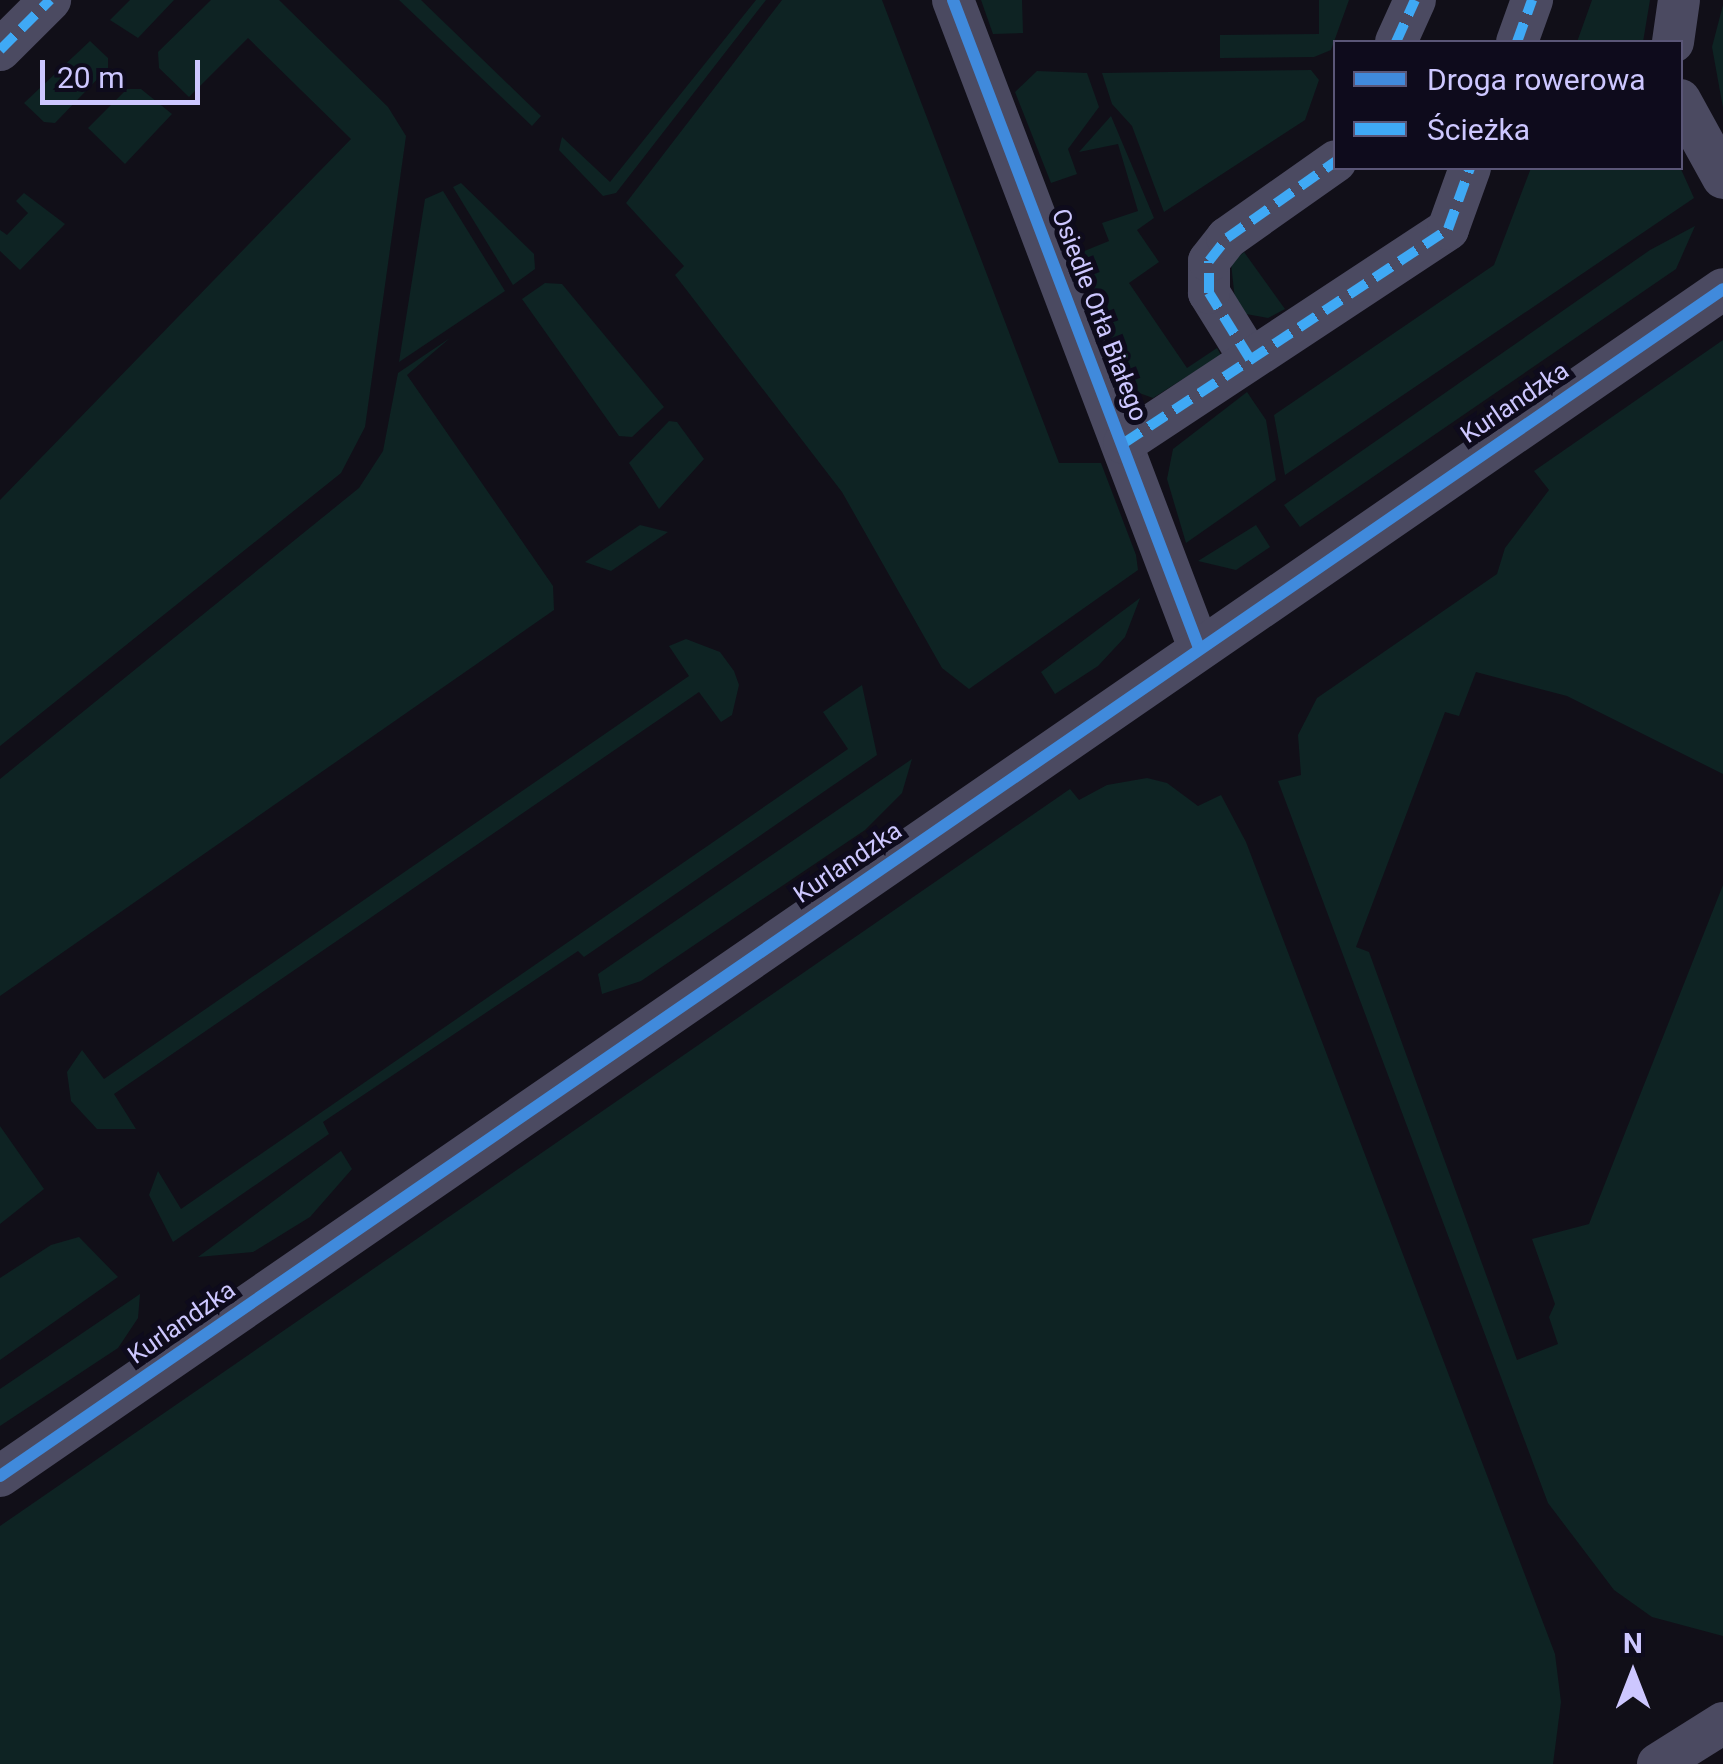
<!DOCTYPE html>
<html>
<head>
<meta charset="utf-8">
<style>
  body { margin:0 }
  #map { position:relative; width:1723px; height:1764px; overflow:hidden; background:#110f18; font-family:Roboto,sans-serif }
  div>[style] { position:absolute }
  .green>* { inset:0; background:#0e2323 }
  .street>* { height:42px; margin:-21px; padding:0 21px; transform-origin:21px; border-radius:21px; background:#4b4a61 }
  .quiet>* { height:10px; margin-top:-5px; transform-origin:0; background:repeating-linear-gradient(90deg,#3fa9f5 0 20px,transparent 0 30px) }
  .cycleway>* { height:12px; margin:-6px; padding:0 6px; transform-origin:6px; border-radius:6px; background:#408adc }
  span { translate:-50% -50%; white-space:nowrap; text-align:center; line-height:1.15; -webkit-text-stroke:10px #0e0b1c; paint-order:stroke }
  .street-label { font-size:25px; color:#cdc7ff }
  .legend { position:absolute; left:1333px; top:40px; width:350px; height:130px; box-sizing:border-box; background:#0e0b1c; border:2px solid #5a5677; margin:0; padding:12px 18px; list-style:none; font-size:30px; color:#cdc7ff }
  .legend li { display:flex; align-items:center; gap:20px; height:50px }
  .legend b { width:50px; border:2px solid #5a5677 }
  .north { position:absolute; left:1583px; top:1624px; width:100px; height:100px; -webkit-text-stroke:8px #0e0b1c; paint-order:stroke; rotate:0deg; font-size:28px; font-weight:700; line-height:40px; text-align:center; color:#cdc7ff }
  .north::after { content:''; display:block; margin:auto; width:35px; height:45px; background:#cdc7ff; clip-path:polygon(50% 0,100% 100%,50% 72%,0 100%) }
  .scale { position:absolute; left:40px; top:60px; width:160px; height:45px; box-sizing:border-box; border:5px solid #cdc7ff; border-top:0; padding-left:12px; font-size:30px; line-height:35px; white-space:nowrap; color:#cdc7ff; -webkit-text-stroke:8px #0e0b1c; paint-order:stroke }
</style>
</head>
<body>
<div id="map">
  <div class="green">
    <i style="clip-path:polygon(130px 0,174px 0,138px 38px,110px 20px)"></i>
    <i style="clip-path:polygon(211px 0,279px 0,388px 107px,406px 136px,365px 427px,341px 473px,0 746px,0 500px,351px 139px,248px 38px,189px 97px,159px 68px,158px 52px)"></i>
    <i style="clip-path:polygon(399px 0,421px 0,541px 116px,532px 126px)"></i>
    <i style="clip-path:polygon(756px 0,766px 0,616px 193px,603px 196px,559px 150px,562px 137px,610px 182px)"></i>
    <i style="clip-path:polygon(782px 0,882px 0,1059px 463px,1101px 463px,1136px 555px,1138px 570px,969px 689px,942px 668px,842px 492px,675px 275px,684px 266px,626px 203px)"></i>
    <i style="clip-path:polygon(981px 0,1022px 0,1023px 33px,993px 34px)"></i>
    <i style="clip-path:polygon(1319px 0,1349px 0,1331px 50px,1314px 57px,1220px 58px,1220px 35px,1319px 34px)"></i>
    <i style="clip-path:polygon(1592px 0,1650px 0,1643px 42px,1577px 42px)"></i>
    <i style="clip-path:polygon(1723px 5px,1723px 108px,1712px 47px)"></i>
    <i style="clip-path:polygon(90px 41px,108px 58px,108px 68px,55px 123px,44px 122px,24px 103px)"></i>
    <i style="clip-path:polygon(1311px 70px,1319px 80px,1305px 120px,1164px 212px,1132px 126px,1112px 104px,1102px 73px)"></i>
    <i style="clip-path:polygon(1037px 71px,1087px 73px,1099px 107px,1068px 149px,1077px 174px,1051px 183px,1015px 92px)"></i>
    <i style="clip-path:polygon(127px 89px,141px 89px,172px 114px,125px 164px,88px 128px)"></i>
    <i style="clip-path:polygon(1111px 116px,1154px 218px,1137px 230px,1159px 262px,1129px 283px,1187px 368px,1217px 348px,1221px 355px,1153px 398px,1131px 390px,1077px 254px,1109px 241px,1102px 223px,1138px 211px,1118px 144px,1079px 152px)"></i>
    <i style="clip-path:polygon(1531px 168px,1680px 167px,1694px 198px,1285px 475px,1274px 415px,1494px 265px)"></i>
    <i style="clip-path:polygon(461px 183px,534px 254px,535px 269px,513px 285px,453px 187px)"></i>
    <i style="clip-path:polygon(443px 191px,505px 291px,399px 362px,425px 199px)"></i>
    <i style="clip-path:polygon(24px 193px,65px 224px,20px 270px,0 251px,0 230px,7px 235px,28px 213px,16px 201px)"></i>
    <i style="clip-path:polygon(1695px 226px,1676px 269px,1300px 527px,1284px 505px,1650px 250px)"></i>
    <i style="clip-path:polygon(1244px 252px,1285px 309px,1268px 318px,1246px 314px,1235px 300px,1231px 263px)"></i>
    <i style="clip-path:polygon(545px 283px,562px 284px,664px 407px,632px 437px,619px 436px,522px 299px)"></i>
    <i style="clip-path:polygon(450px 338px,407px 375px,553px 586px,554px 610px,0 996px,0 779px,359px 488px,383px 451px,398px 373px)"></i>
    <i style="clip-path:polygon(1723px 340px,1723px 774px,1567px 696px,1476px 672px,1459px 716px,1445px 712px,1356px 947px,1369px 952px,1517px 1360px,1558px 1344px,1549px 1317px,1555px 1304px,1532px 1239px,1589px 1224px,1723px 885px,1723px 1636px,1652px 1617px,1614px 1590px,1548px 1503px,1278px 781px,1301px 775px,1298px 735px,1317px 698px,1497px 574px,1505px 548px,1549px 490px,1534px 471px)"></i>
    <i style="clip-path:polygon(1247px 392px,1266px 420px,1276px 480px,1186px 543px,1167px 479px,1173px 449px)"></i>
    <i style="clip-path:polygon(669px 421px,677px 422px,704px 459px,659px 509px,629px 463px)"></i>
    <i style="clip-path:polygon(640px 525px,668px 532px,611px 571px,585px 562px)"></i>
    <i style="clip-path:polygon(1256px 525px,1270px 547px,1236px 570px,1198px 561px)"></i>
    <i style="clip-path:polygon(1140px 598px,1125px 637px,1098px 666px,1055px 694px,1041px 672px)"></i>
    <i style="clip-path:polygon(686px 639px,720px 652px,734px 671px,739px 685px,732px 715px,721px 722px,699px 692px,114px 1094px,136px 1129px,97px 1129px,71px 1101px,67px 1072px,82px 1050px,104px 1079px,689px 676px,669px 646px)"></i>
    <i style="clip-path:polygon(862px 685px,877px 755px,584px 957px,578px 951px,323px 1122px,329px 1134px,173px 1242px,149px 1195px,158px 1171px,181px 1209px,848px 749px,823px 712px)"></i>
    <i style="clip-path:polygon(912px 759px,902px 793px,865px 830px,641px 981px,602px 994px,598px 974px)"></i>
    <i style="clip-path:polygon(1147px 778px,1167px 783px,1198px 806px,1221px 795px,1246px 842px,1555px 1654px,1561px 1702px,1553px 1764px,0 1764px,0 1526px,1070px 789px,1079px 800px,1107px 785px)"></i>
    <i style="clip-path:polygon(0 1126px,44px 1189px,0 1224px)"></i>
    <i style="clip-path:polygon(341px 1151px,352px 1169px,310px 1217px,253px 1252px,198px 1257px)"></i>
    <i style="clip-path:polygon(79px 1237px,118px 1277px,0 1360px,0 1278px,51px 1245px)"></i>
    <i style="clip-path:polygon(140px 1294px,138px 1318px,118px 1348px,0 1426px,0 1389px)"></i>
  </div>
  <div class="street">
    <i style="left:953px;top:0;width:693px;rotate:69.21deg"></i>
    <i style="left:1396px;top:42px;width:46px;rotate:-65.7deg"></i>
    <i style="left:1517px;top:42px;width:45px;rotate:-70.3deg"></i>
    <i style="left:1673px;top:42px;width:42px;rotate:-81.9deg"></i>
    <i style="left:0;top:50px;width:71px;rotate:-45deg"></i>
    <i style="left:1680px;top:100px;width:89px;rotate:61.1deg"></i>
    <i style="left:1250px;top:359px;width:78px;rotate:-121.8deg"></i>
    <i style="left:1209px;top:293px;width:32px;rotate:-90deg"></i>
    <i style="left:1209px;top:261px;width:29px;rotate:-52deg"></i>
    <i style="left:1227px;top:238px;width:133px;rotate:-35.2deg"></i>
    <i style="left:1124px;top:443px;width:388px;rotate:-33.4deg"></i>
    <i style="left:1448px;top:229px;width:65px;rotate:-70.2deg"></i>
    <i style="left:0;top:1476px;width:2092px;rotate:-34.56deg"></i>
    <i style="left:1658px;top:1764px;width:77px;rotate:-32.2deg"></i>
  </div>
  <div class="quiet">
    <i style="left:1396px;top:42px;width:46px;rotate:-65.7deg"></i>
    <i style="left:1517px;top:42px;width:45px;rotate:-70.3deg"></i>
    <i style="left:0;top:50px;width:71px;rotate:-45deg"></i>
    <i style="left:1250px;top:359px;width:78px;rotate:-121.8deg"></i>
    <i style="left:1209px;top:293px;width:32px;rotate:-90deg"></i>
    <i style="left:1209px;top:261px;width:29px;rotate:-52deg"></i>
    <i style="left:1227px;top:238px;width:133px;rotate:-35.2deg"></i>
    <i style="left:1124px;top:443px;width:388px;rotate:-33.4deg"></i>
    <i style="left:1448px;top:229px;width:65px;rotate:-70.2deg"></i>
  </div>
  <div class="cycleway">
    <i style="left:953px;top:0;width:693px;rotate:69.21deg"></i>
    <i style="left:0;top:1476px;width:2092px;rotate:-34.56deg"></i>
  </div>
  <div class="street-label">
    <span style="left:1099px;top:315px;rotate:69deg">Osiedle Orła Białego</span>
    <span style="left:1515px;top:403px;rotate:-34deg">Kurlandzka</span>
    <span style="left:848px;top:863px;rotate:-34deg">Kurlandzka</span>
    <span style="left:182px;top:1323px;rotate:-35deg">Kurlandzka</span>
  </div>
  <ul class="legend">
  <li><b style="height:12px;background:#408adc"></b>Droga rowerowa</li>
  <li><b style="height:12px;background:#3fa9f5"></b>Ścieżka</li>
  </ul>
  <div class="north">N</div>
  <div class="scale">20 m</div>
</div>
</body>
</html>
